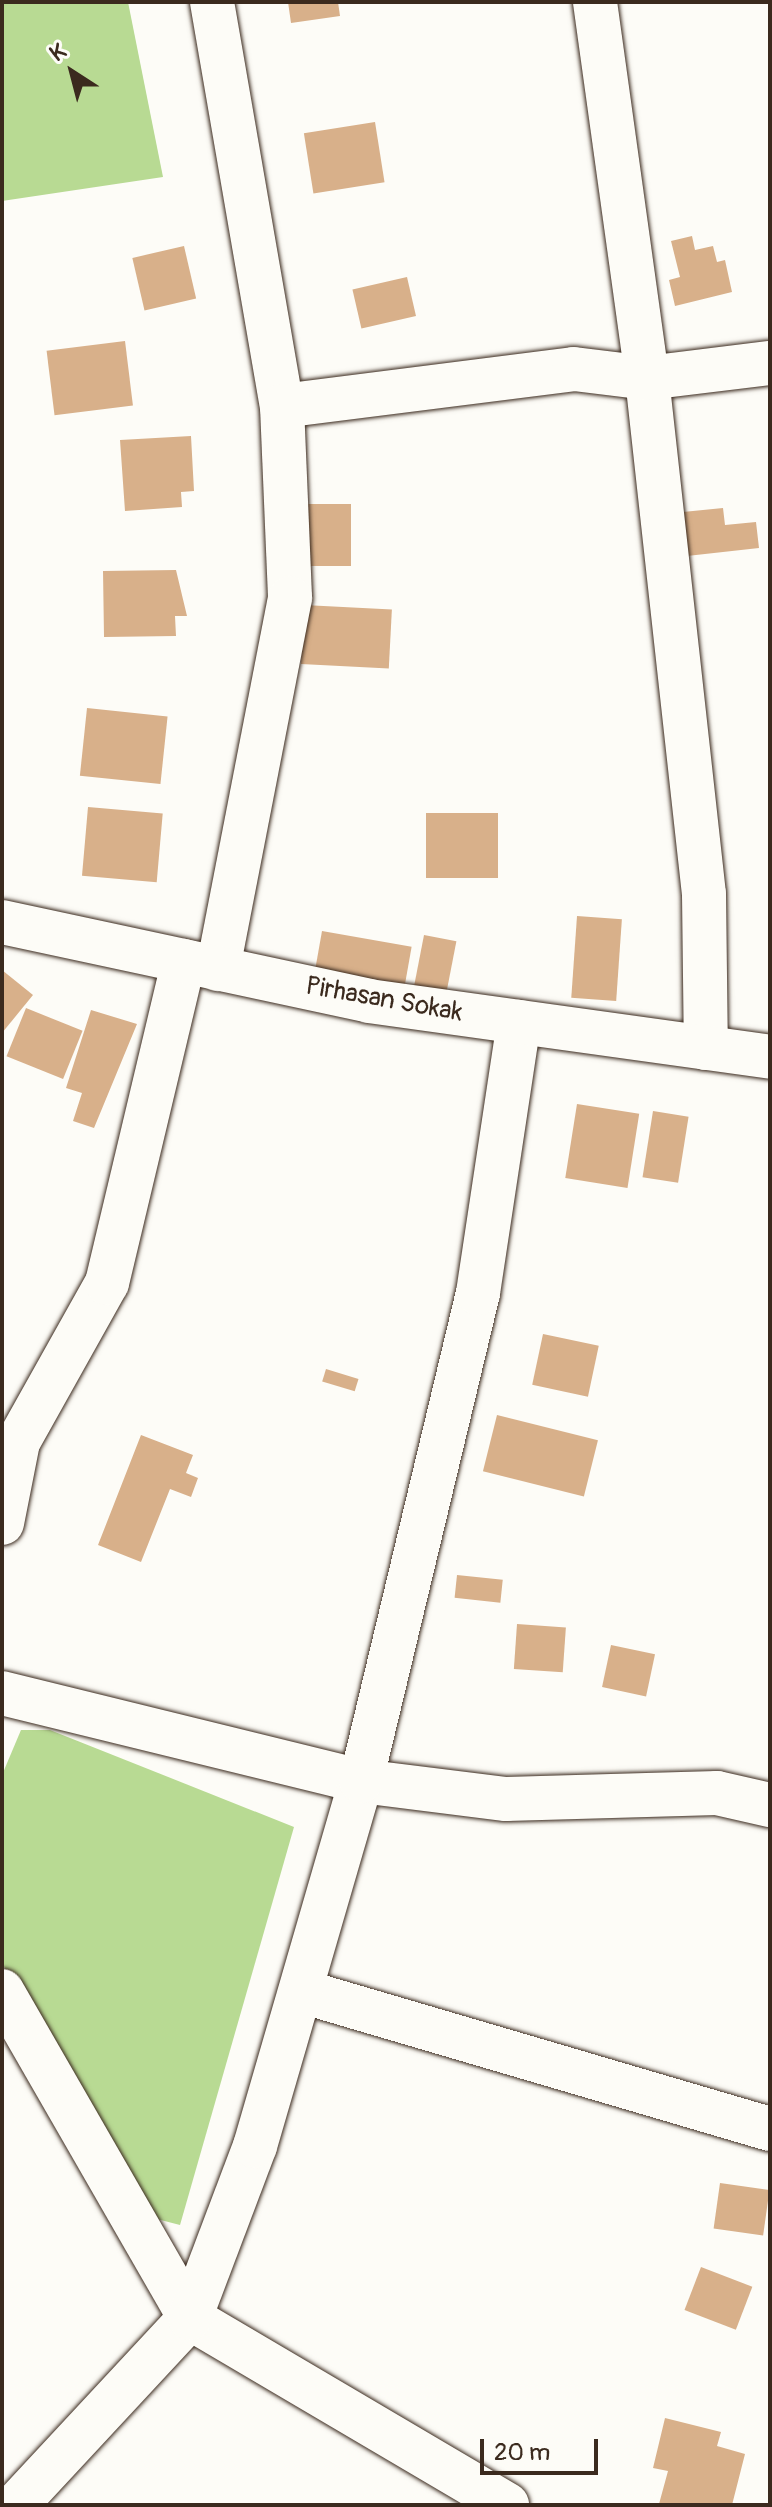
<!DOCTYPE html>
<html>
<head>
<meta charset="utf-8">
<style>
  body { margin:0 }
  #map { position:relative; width:772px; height:2507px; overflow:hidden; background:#fdfcf7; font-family:Pangolin,sans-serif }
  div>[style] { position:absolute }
  .green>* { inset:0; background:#b8da93 }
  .building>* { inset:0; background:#d8b08a; transform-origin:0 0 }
  .roads { filter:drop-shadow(0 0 2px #3b2a1e) drop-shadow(0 0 2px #3b2a1e) }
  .minor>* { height:44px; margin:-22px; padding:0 22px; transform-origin:22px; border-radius:22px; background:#fdfcf7 }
  .tertiary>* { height:44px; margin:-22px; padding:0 22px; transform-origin:22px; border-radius:22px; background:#fdfcf7 }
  span { translate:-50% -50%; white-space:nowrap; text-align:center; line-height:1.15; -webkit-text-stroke:6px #fdfcf7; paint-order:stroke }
  .street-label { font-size:26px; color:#3b2a1e }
  .frame { position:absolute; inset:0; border:4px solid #3b2a1e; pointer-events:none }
  .north { position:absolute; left:32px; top:32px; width:80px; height:80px; -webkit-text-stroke:6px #fdfcf7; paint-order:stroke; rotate:324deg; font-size:22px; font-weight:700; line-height:32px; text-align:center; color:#3b2a1e }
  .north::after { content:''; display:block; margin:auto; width:28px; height:36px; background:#3b2a1e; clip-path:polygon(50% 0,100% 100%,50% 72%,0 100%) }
  .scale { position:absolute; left:480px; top:2439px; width:118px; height:36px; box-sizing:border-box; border:4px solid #3b2a1e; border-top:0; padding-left:10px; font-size:24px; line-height:28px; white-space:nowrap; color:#3b2a1e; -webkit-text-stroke:6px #fdfcf7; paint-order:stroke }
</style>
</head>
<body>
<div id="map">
  <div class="green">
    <i style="clip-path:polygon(2px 2px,128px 2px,163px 177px,2px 201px)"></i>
    <i style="clip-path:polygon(21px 1730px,50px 1730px,294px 1827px,180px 2225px,149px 2217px,2px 1963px,2px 1775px)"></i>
  </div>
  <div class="building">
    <i style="clip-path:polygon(288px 2px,338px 2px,340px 16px,291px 23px)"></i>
    <i style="left:375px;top:122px;width:61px;height:72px;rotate:81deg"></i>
    <i style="clip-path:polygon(692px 236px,695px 250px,713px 246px,717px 262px,725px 260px,732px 292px,675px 306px,669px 280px,680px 277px,671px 241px)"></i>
    <i style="left:184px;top:246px;width:54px;height:53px;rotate:77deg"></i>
    <i style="left:407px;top:277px;width:40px;height:56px;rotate:77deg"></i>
    <i style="left:125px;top:341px;width:65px;height:79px;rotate:83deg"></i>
    <i style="clip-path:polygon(191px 436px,194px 491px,181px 492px,182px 507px,125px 511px,120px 440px)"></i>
    <i style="left:305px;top:504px;width:46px;height:62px"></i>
    <i style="clip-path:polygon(723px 508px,725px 525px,756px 522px,759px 548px,687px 556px,683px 512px)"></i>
    <i style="clip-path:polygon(176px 570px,187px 616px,175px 616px,176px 636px,104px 637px,103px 571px)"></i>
    <i style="left:304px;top:605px;width:88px;height:59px;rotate:3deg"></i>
    <i style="left:87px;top:708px;width:81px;height:68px;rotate:6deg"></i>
    <i style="left:88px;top:807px;width:75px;height:69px;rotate:5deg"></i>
    <i style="left:426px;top:813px;width:72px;height:65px"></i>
    <i style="left:577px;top:916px;width:45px;height:82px;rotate:4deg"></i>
    <i style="left:322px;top:931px;width:91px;height:46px;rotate:10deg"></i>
    <i style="left:424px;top:935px;width:33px;height:58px;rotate:11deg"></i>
    <i style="clip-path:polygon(2px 970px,33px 995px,2px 1033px)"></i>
    <i style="left:26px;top:1008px;width:61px;height:52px;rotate:22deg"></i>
    <i style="clip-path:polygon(91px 1010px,137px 1024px,94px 1128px,73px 1121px,82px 1093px,66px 1088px)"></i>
    <i style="left:577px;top:1104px;width:63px;height:75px;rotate:9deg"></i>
    <i style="left:653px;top:1111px;width:36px;height:67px;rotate:9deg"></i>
    <i style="left:543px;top:1334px;width:57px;height:52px;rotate:12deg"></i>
    <i style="left:326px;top:1369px;width:34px;height:13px;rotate:17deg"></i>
    <i style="left:497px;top:1415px;width:104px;height:58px;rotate:14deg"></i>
    <i style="clip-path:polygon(141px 1435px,193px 1455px,186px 1473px,198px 1478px,191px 1497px,170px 1489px,141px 1562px,98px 1545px)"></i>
    <i style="left:457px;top:1575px;width:46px;height:23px;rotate:6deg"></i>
    <i style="left:517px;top:1624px;width:49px;height:45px;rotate:4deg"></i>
    <i style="left:611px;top:1645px;width:45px;height:43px;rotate:12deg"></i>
    <i style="left:720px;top:2183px;width:50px;height:46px;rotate:8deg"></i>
    <i style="left:701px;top:2267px;width:55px;height:46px;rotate:21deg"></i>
    <i style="clip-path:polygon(665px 2418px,721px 2432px,717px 2446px,745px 2454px,732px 2505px,659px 2504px,668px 2471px,653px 2468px)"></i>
  </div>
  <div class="roads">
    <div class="minor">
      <i style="left:212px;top:2px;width:410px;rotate:80.2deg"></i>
      <i style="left:282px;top:406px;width:192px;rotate:87.6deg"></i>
      <i style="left:290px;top:598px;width:378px;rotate:101deg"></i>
      <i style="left:595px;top:2px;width:380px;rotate:82.1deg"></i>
      <i style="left:647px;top:378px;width:519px;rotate:83.7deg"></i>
      <i style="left:704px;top:894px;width:154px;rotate:89.3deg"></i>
      <i style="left:282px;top:406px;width:294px;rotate:-7.2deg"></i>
      <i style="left:574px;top:369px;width:74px;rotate:7deg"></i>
      <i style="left:647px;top:378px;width:124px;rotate:-7deg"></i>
      <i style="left:2px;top:1523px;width:83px;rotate:-78.8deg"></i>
      <i style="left:18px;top:1442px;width:182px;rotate:-60.8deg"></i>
      <i style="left:107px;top:1283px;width:331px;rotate:-76.6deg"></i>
      <i style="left:2px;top:1693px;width:370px;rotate:13.8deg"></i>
      <i style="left:361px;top:1781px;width:146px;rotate:7.1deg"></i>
      <i style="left:506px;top:1799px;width:211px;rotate:-1.6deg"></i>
      <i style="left:717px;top:1793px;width:54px;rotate:12.8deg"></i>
      <i style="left:2px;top:1991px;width:377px;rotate:60.1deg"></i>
      <i style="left:190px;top:2318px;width:368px;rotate:30.5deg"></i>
      <i style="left:301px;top:1991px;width:489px;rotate:16.4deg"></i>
      <i style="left:16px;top:2505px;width:255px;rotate:-47.1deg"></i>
      <i style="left:190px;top:2318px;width:184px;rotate:-69.3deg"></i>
      <i style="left:255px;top:2146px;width:380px;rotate:-73.8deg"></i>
      <i style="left:361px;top:1781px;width:502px;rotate:-76.52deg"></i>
      <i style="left:478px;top:1293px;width:274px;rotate:-81.4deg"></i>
    </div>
    <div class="tertiary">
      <i style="left:2px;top:922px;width:375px;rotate:12.1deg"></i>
      <i style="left:369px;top:1001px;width:405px;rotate:7.9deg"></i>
    </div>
  </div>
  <div class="street-label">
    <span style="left:384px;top:1000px;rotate:10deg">Pirhasan Sokak</span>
  </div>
  <div class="frame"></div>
  <div class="north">K</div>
  <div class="scale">20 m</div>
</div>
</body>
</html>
